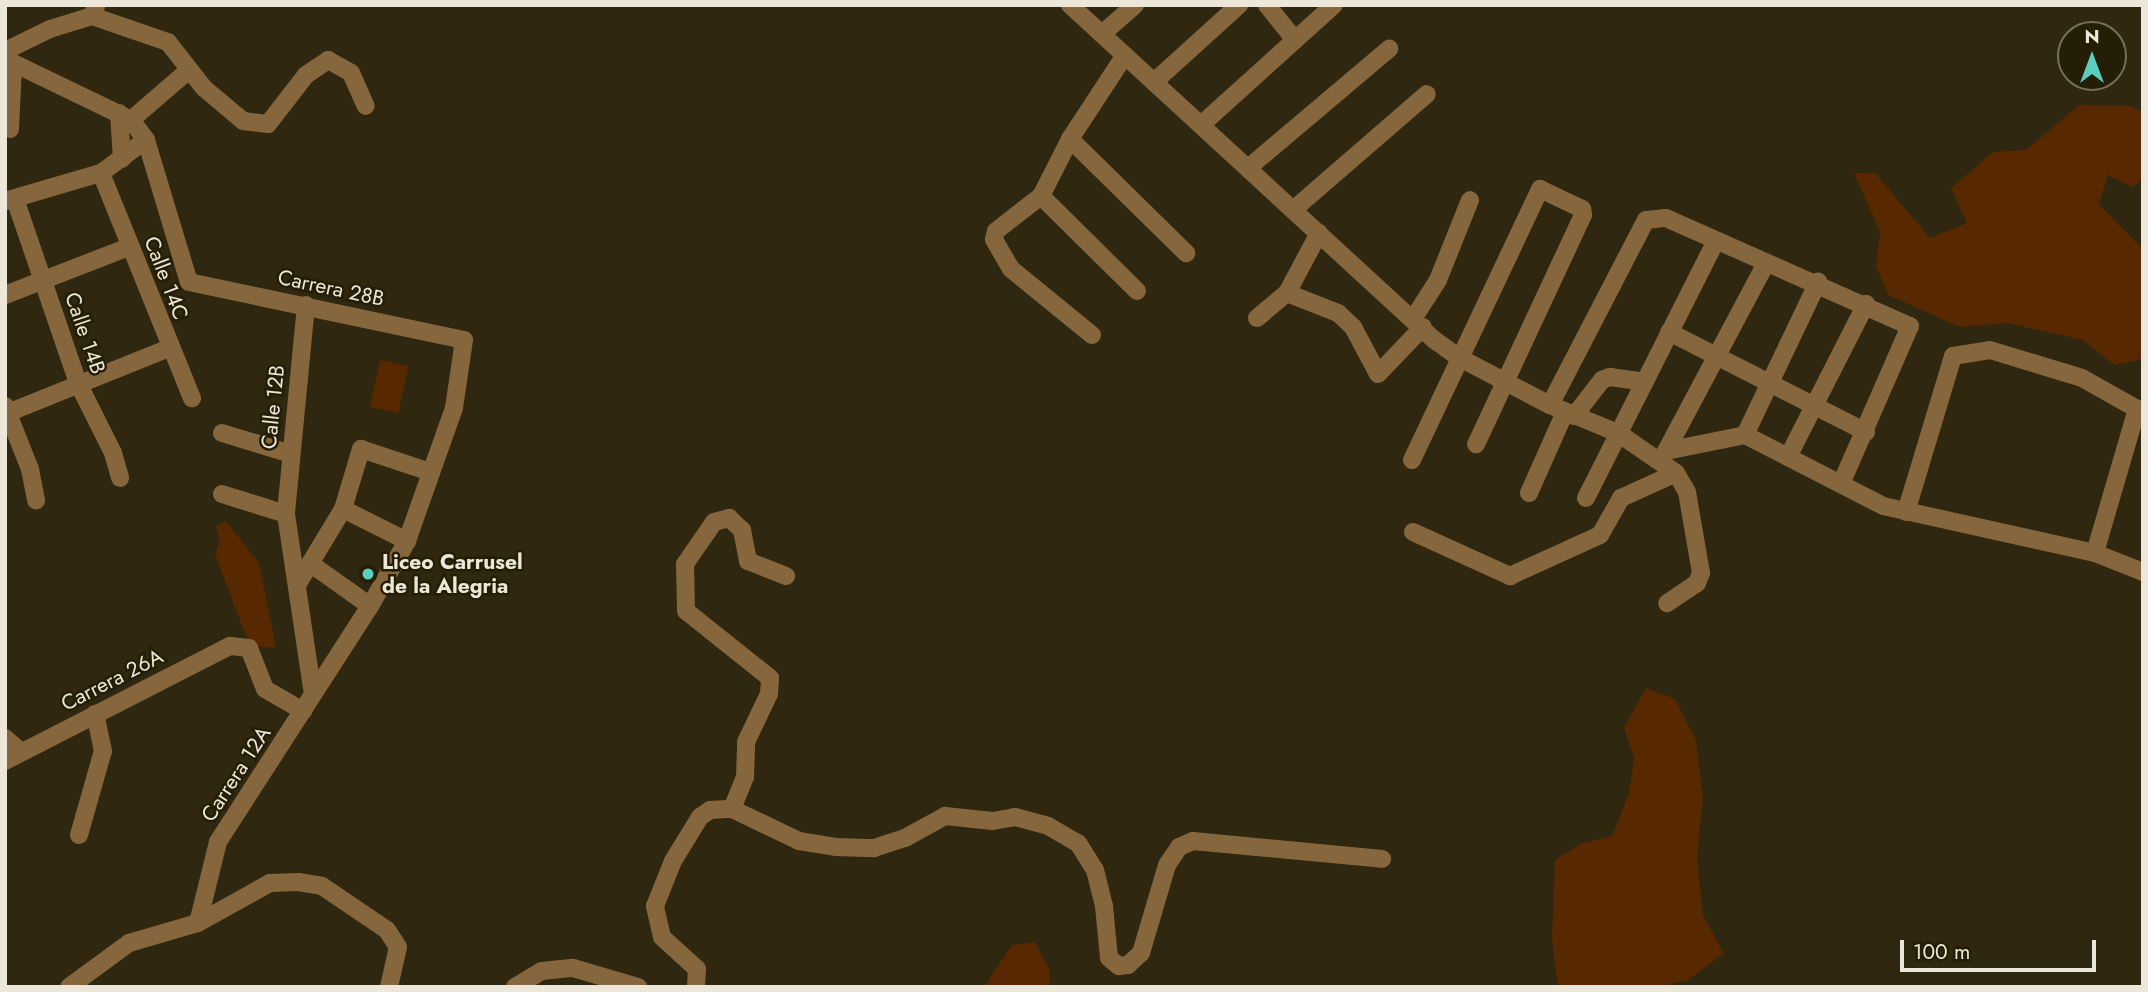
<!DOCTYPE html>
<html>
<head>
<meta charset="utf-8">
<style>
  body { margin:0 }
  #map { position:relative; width:2148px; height:992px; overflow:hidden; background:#2f270f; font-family:Jost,sans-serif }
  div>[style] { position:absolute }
  .green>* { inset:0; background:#582900; transform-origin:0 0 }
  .minor>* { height:18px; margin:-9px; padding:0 9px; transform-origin:9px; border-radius:9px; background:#85663d }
  .dots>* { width:19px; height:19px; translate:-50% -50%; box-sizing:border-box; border:4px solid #251e06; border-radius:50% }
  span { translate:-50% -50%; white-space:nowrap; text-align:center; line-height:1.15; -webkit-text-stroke:5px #251e06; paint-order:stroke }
  .street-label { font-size:21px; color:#ece7d9 }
  .poi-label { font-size:21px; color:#ece7d9; font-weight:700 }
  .left { translate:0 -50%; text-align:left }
  .frame { position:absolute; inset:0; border:7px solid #ece7d9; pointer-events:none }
  .north { position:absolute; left:2057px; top:21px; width:70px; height:70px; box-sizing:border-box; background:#251e06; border:2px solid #756e5a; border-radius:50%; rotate:0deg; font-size:19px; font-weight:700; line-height:28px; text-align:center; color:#ece7d9 }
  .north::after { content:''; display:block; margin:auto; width:24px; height:32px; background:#59cebe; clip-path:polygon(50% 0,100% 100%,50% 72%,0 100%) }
  .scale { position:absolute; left:1900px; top:940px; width:196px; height:32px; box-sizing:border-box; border:4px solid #ece7d9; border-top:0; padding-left:9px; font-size:21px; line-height:24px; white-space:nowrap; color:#ece7d9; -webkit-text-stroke:5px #251e06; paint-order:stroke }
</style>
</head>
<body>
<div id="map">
  <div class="green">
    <i style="clip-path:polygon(2079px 105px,2130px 106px,2143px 112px,2143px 179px,2132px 187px,2108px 175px,2099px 204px,2143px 249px,2143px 359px,2114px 365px,2083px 340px,2008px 323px,1960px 327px,1888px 295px,1876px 266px,1880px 232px,1854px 173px,1875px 173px,1930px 238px,1967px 223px,1951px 188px,1993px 152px,2026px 150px)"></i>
    <i style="left:380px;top:360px;width:29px;height:48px;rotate:12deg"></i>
    <i style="clip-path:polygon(226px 521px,259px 563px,276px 648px,250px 646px,215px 555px,220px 543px,216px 527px)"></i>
    <i style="clip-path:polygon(1646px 688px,1675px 699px,1696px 740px,1703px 797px,1697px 857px,1703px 916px,1724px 953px,1688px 980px,1658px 987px,1558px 987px,1552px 940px,1555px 860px,1580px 844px,1612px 836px,1629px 793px,1634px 758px,1624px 728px)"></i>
    <i style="clip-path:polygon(1035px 942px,1049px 969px,1050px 987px,984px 987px,1012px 945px)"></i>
  </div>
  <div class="minor">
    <i style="left:1070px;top:5px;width:497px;rotate:42.6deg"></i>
    <i style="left:1436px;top:341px;width:27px;rotate:36deg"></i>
    <i style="left:1458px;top:357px;width:104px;rotate:27.6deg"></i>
    <i style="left:1550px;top:405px;width:74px;rotate:22.4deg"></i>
    <i style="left:1618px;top:433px;width:70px;rotate:34.6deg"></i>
    <i style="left:1676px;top:473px;width:22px;rotate:60deg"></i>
    <i style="left:1687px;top:492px;width:82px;rotate:80.2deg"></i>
    <i style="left:1701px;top:573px;width:11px;rotate:112deg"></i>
    <i style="left:1697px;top:583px;width:36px;rotate:146deg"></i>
    <i style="left:1267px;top:5px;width:45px;rotate:51.3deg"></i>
    <i style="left:92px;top:16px;width:80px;rotate:18.9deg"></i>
    <i style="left:168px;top:42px;width:58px;rotate:52deg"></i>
    <i style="left:204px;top:88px;width:51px;rotate:40.2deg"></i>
    <i style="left:243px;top:121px;width:25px;rotate:7deg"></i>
    <i style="left:268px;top:124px;width:62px;rotate:-52.2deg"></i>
    <i style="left:306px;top:75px;width:27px;rotate:-34deg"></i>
    <i style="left:328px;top:60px;width:26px;rotate:29deg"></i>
    <i style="left:351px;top:73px;width:36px;rotate:66deg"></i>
    <i style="left:1102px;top:34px;width:44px;rotate:-41.3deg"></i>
    <i style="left:5px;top:51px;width:50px;rotate:-26.1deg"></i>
    <i style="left:50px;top:29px;width:44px;rotate:-17.2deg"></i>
    <i style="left:92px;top:16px;width:11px;rotate:-68deg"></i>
    <i style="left:5px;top:59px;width:140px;rotate:25.8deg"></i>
    <i style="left:131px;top:120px;width:25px;rotate:53deg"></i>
    <i style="left:146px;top:140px;width:148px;rotate:73.2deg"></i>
    <i style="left:189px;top:282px;width:281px;rotate:11.9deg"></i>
    <i style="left:464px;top:340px;width:69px;rotate:98.4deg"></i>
    <i style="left:454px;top:408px;width:141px;rotate:109.5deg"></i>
    <i style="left:407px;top:541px;width:75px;rotate:119.6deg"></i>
    <i style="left:370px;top:606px;width:281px;rotate:122.8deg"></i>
    <i style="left:218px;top:842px;width:83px;rotate:103.9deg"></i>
    <i style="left:1154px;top:82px;width:115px;rotate:-42.2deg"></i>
    <i style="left:119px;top:113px;width:46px;rotate:86.3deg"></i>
    <i style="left:131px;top:120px;width:77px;rotate:-40.8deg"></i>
    <i style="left:1201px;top:125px;width:179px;rotate:-42.1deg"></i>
    <i style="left:10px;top:129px;width:64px;rotate:-87.3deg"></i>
    <i style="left:1070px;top:139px;width:163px;rotate:44.5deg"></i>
    <i style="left:1248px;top:168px;width:185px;rotate:-40.2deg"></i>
    <i style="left:101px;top:173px;width:243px;rotate:68deg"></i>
    <i style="left:1041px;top:196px;width:135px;rotate:44.7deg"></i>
    <i style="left:15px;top:199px;width:194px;rotate:71.1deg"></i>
    <i style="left:78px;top:383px;width:78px;rotate:63.4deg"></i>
    <i style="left:113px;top:453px;width:26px;rotate:74deg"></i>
    <i style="left:5px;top:201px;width:100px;rotate:-16.3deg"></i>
    <i style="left:101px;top:173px;width:56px;rotate:-36.3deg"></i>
    <i style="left:1293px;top:210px;width:177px;rotate:-40.9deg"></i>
    <i style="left:1287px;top:293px;width:55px;rotate:21.4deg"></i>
    <i style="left:1338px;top:313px;width:21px;rotate:43deg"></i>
    <i style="left:1353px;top:327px;width:53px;rotate:62deg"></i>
    <i style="left:1378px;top:374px;width:65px;rotate:-46.2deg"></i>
    <i style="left:5px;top:295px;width:133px;rotate:-21.2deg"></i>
    <i style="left:306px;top:305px;width:210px;rotate:95.5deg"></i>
    <i style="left:286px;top:514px;width:182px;rotate:81.5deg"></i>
    <i style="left:1257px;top:318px;width:39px;rotate:-40deg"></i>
    <i style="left:1287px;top:293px;width:68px;rotate:-61.9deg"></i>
    <i style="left:1413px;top:319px;width:46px;rotate:-57.3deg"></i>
    <i style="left:1438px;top:280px;width:86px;rotate:-68.2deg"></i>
    <i style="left:1669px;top:332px;width:221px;rotate:26.9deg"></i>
    <i style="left:1092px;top:335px;width:104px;rotate:-140.8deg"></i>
    <i style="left:1011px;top:269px;width:34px;rotate:-120deg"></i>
    <i style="left:994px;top:239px;width:8px;rotate:-76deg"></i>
    <i style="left:996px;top:231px;width:57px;rotate:-37.9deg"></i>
    <i style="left:1041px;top:196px;width:64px;rotate:-63deg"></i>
    <i style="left:1070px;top:139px;width:100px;rotate:-56.8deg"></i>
    <i style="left:1550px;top:405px;width:208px;rotate:-62.6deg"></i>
    <i style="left:1646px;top:220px;width:20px;rotate:-6deg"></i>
    <i style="left:1666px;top:218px;width:267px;rotate:23.9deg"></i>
    <i style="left:1910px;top:326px;width:172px;rotate:113.6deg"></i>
    <i style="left:5px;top:406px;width:68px;rotate:68.4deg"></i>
    <i style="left:30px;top:469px;width:32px;rotate:79deg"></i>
    <i style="left:5px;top:414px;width:177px;rotate:-21.9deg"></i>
    <i style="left:1574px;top:416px;width:46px;rotate:-52.1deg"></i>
    <i style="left:1602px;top:380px;width:9px;rotate:-21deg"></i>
    <i style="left:1610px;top:377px;width:34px;rotate:8deg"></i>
    <i style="left:222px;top:433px;width:72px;rotate:16.9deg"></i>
    <i style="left:1745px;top:435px;width:170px;rotate:-64.5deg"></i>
    <i style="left:1666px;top:451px;width:81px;rotate:-11.4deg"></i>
    <i style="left:1745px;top:435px;width:155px;rotate:27.2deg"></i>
    <i style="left:1883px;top:506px;width:217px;rotate:12.5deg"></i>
    <i style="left:2095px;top:553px;width:52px;rotate:21.6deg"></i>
    <i style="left:1664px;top:455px;width:217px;rotate:-62deg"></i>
    <i style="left:1788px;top:457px;width:172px;rotate:-63deg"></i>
    <i style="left:1412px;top:460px;width:300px;rotate:-64.7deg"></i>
    <i style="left:1540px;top:189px;width:47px;rotate:25.5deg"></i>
    <i style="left:1582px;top:209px;width:6px;rotate:81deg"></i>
    <i style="left:1583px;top:215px;width:253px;rotate:115deg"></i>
    <i style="left:1529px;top:493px;width:89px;rotate:-66deg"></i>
    <i style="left:222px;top:494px;width:67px;rotate:17.4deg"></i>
    <i style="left:1586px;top:498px;width:288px;rotate:-63.2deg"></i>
    <i style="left:343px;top:509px;width:72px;rotate:26.6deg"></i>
    <i style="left:1906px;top:512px;width:163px;rotate:-73.2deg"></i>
    <i style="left:1953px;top:356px;width:37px;rotate:-9deg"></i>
    <i style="left:1990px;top:350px;width:96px;rotate:16.9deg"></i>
    <i style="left:2082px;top:378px;width:63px;rotate:29.4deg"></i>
    <i style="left:2137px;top:409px;width:150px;rotate:106.3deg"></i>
    <i style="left:1413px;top:532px;width:107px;rotate:24.4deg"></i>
    <i style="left:1510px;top:576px;width:99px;rotate:-24.5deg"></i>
    <i style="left:1600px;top:535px;width:43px;rotate:-60.4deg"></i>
    <i style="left:1621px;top:498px;width:60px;rotate:-24.4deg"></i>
    <i style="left:311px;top:564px;width:72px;rotate:35.4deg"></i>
    <i style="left:297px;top:585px;width:89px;rotate:-58.8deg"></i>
    <i style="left:343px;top:509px;width:63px;rotate:-73.3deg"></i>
    <i style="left:361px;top:449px;width:73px;rotate:18.4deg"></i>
    <i style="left:5px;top:738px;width:21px;rotate:41deg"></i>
    <i style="left:5px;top:761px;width:253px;rotate:-27.1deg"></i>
    <i style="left:230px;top:646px;width:19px;rotate:6deg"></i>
    <i style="left:249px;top:648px;width:44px;rotate:68.7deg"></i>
    <i style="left:265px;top:689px;width:44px;rotate:30.1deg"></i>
    <i style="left:732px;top:809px;width:35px;rotate:-68deg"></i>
    <i style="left:745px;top:777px;width:35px;rotate:-88deg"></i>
    <i style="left:746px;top:742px;width:53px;rotate:-64.4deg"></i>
    <i style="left:769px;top:694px;width:16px;rotate:-86deg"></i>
    <i style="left:770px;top:678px;width:107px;rotate:-141.4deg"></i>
    <i style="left:686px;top:611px;width:47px;rotate:-91.2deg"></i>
    <i style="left:685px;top:564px;width:51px;rotate:-55.4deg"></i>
    <i style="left:714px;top:522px;width:16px;rotate:-15deg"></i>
    <i style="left:729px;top:518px;width:18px;rotate:43deg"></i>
    <i style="left:742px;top:530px;width:32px;rotate:79deg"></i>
    <i style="left:748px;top:561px;width:41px;rotate:21.5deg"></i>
    <i style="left:79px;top:835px;width:87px;rotate:-74.1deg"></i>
    <i style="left:103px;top:751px;width:38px;rotate:-102deg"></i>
    <i style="left:69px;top:987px;width:74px;rotate:-36.3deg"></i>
    <i style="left:129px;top:943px;width:72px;rotate:-16.2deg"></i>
    <i style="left:198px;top:923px;width:82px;rotate:-29.1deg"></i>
    <i style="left:270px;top:883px;width:28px;rotate:-2deg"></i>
    <i style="left:298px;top:882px;width:24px;rotate:9deg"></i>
    <i style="left:322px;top:886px;width:78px;rotate:34.1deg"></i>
    <i style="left:387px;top:930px;width:20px;rotate:57deg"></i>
    <i style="left:398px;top:947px;width:41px;rotate:102.7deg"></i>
    <i style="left:515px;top:987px;width:31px;rotate:-31deg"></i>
    <i style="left:542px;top:971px;width:31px;rotate:-6deg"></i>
    <i style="left:573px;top:968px;width:68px;rotate:16.3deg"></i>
    <i style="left:696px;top:987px;width:18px;rotate:-87deg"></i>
    <i style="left:697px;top:969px;width:47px;rotate:-137.6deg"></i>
    <i style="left:662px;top:937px;width:32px;rotate:-103deg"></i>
    <i style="left:655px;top:906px;width:48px;rotate:-68.2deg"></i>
    <i style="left:673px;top:861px;width:52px;rotate:-58.5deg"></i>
    <i style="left:700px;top:817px;width:12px;rotate:-35deg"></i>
    <i style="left:710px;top:810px;width:22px;rotate:-3deg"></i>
    <i style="left:732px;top:809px;width:74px;rotate:25.5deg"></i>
    <i style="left:799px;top:841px;width:37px;rotate:9deg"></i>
    <i style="left:836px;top:847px;width:38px;rotate:2deg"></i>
    <i style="left:874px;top:848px;width:33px;rotate:-18deg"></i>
    <i style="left:905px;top:838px;width:46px;rotate:-28.8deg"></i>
    <i style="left:945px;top:816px;width:48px;rotate:5.9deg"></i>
    <i style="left:993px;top:821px;width:22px;rotate:-10deg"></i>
    <i style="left:1015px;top:817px;width:34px;rotate:15deg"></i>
    <i style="left:1048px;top:826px;width:34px;rotate:30deg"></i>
    <i style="left:1078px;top:843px;width:32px;rotate:58deg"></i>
    <i style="left:1095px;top:870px;width:37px;rotate:76deg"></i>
    <i style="left:1104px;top:906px;width:52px;rotate:84.5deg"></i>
    <i style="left:1109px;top:958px;width:13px;rotate:39deg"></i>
    <i style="left:1119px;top:966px;width:9px;rotate:-6deg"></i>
    <i style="left:1128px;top:965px;width:18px;rotate:-43deg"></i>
    <i style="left:1141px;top:953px;width:92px;rotate:-73.5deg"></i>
    <i style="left:1167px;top:865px;width:22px;rotate:-56deg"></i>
    <i style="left:1179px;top:847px;width:15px;rotate:-23deg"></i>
    <i style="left:1193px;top:841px;width:190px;rotate:5.4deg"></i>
  </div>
  <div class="dots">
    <i style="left:368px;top:574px;background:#59cebe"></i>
  </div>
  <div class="street-label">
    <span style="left:166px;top:278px;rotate:69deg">Calle 14C</span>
    <span style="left:331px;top:288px;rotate:12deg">Carrera 28B</span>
    <span style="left:85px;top:333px;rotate:71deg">Calle 14B</span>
    <span style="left:273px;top:407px;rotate:-84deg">Calle 12B</span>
    <span style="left:112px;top:680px;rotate:-27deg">Carrera 26A</span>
    <span style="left:236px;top:774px;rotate:-57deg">Carrera 12A</span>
  </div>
  <div class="poi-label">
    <span class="left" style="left:382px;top:574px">Liceo Carrusel<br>de la Alegria</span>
  </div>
  <div class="frame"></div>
  <div class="north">N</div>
  <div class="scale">100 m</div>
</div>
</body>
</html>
